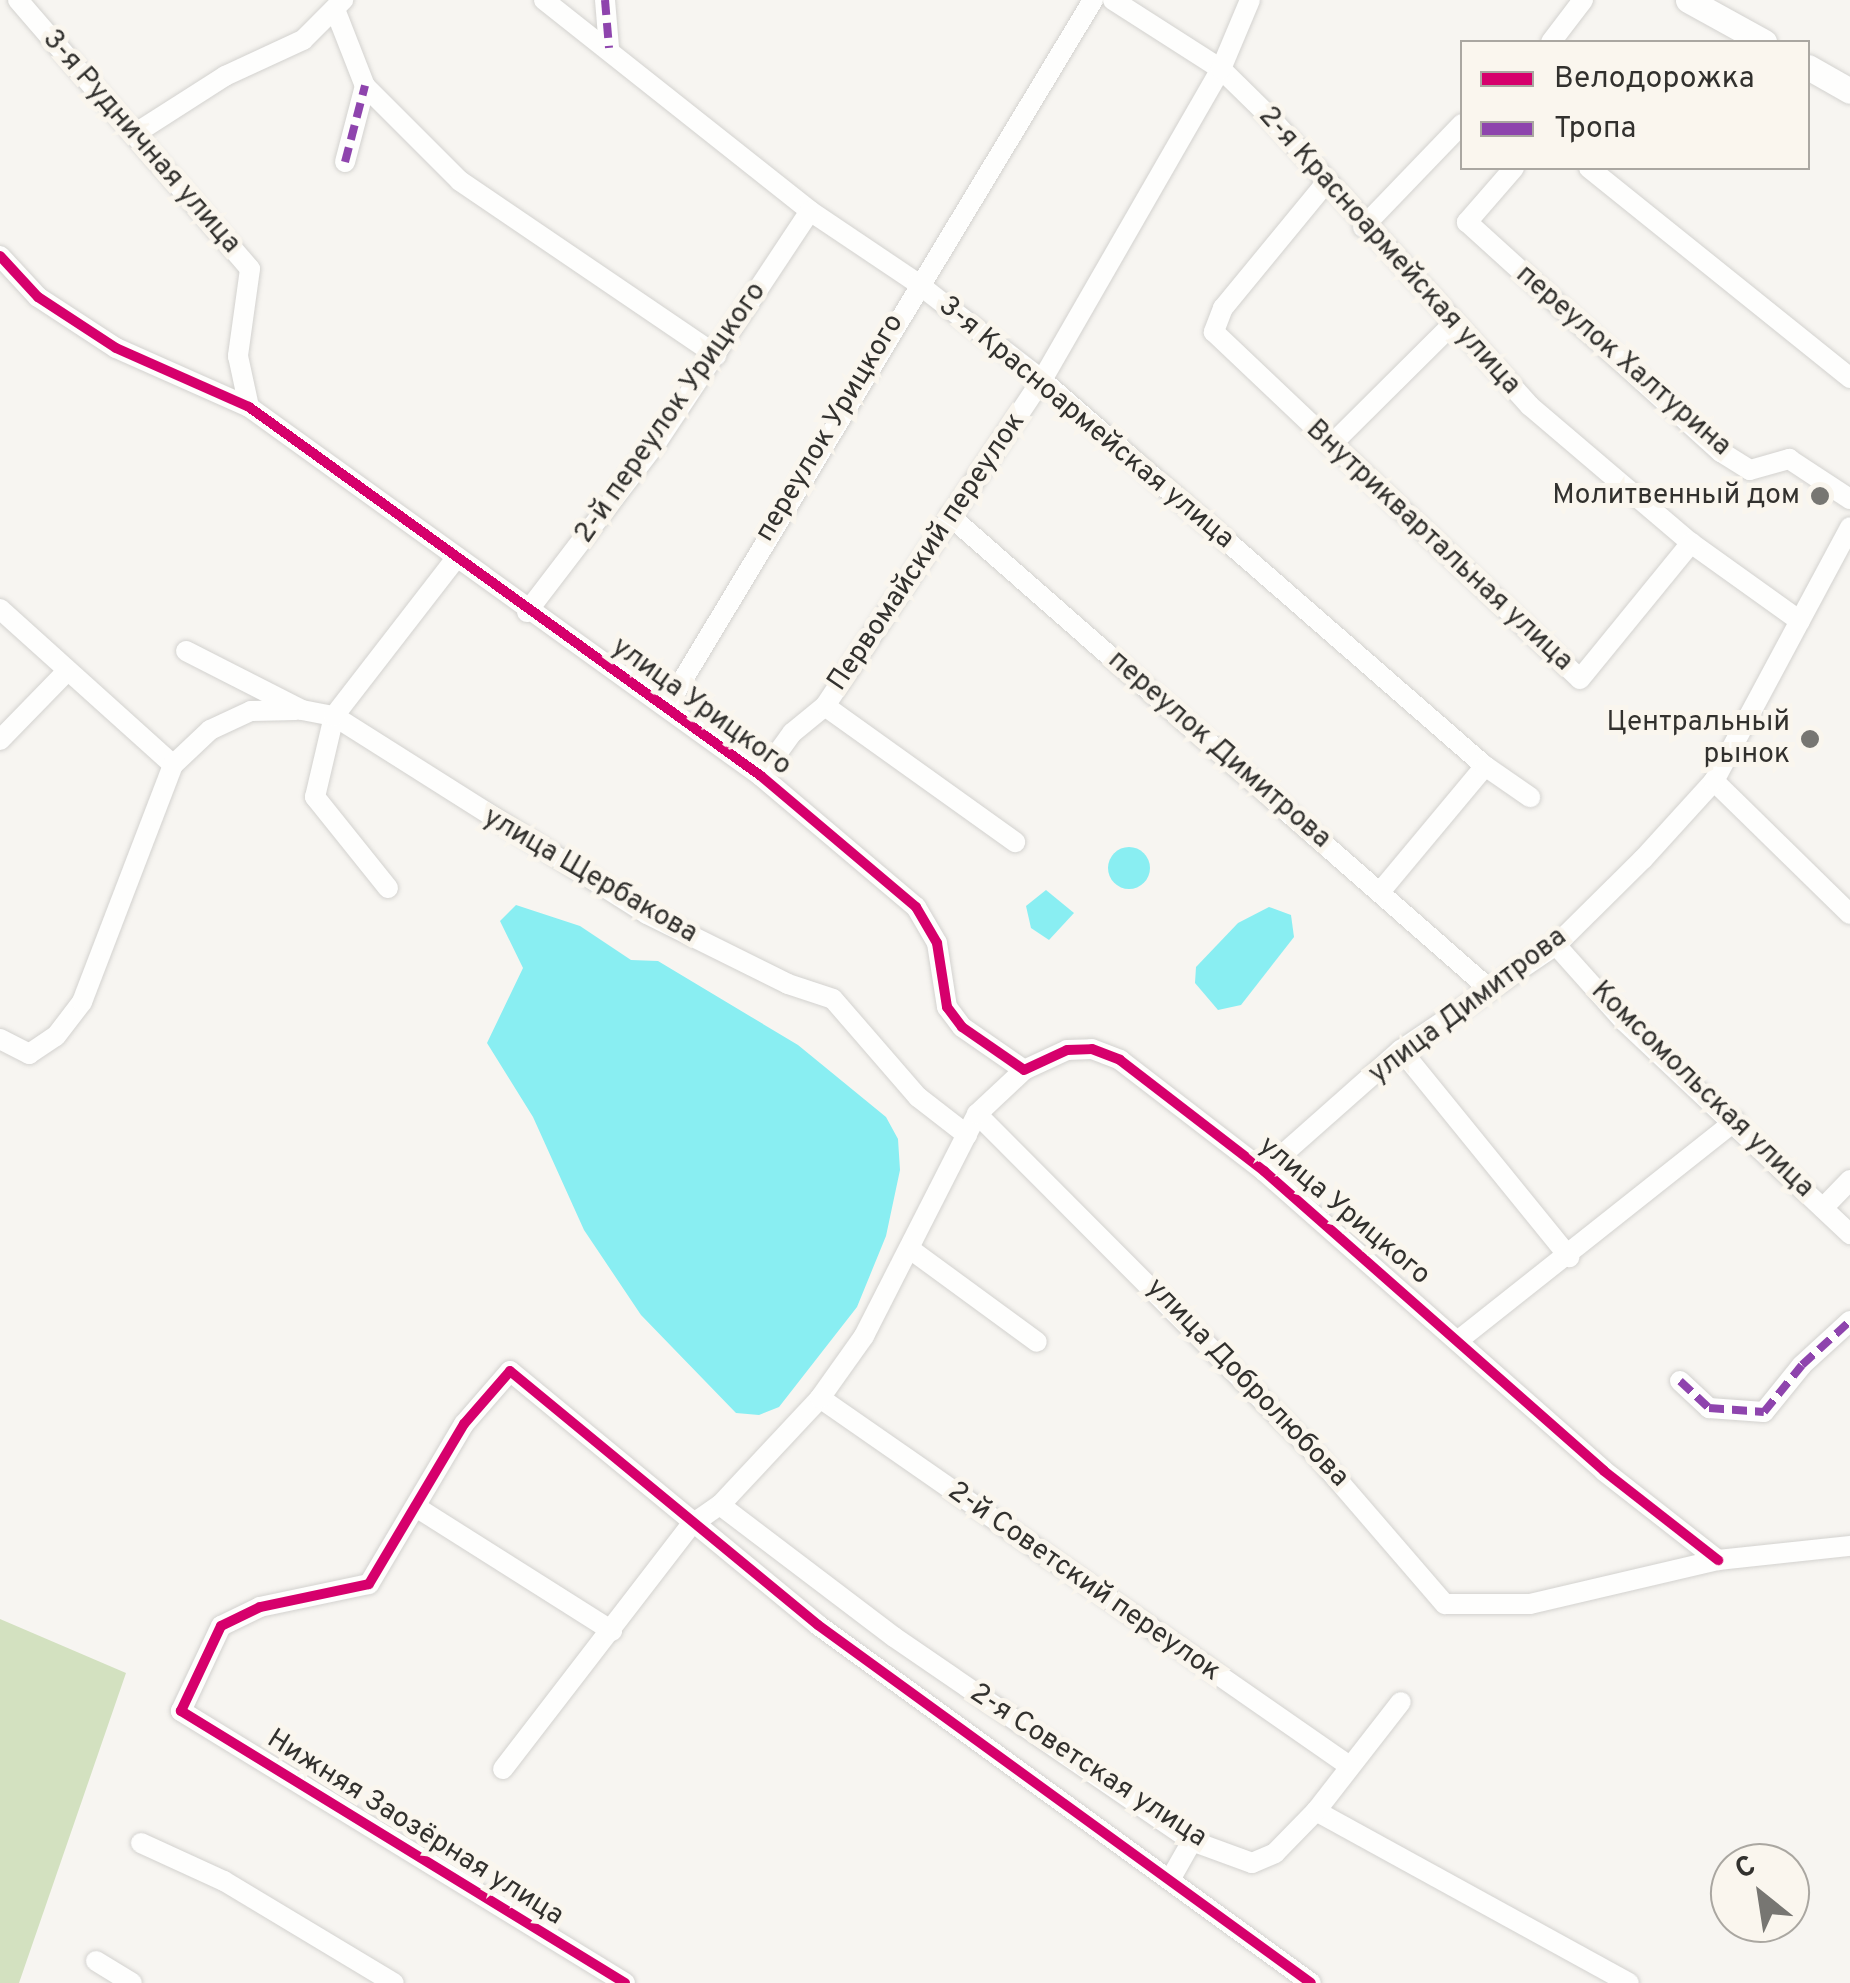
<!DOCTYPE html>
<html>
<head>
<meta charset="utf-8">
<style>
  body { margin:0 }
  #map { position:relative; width:1850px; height:1983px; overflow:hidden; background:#f7f5f1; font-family:Overpass,sans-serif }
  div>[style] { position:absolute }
  .green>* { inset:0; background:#d3e1c0 }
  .water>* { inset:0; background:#89eef2 }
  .round { border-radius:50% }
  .roads { filter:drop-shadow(0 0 2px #d3d2cf) drop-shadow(0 0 2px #d3d2cf) }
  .minor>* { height:20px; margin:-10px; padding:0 10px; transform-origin:10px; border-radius:10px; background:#fefefd }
  .major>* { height:25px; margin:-12.5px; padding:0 12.5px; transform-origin:12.5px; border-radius:12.5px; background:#fefefd }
  .quiet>* { height:8px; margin-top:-4px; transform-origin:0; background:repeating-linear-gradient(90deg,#8e44ad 0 15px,transparent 0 23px) }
  .cycleway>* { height:10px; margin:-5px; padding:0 5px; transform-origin:5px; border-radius:5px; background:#d6006c }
  .dots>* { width:28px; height:28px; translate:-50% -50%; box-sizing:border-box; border:5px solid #faf6ee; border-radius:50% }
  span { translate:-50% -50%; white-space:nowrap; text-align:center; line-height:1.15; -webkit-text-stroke:10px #faf6ee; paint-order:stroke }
  .street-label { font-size:28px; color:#32312e }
  .poi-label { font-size:28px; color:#32312e }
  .right { translate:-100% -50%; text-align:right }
  .legend { position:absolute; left:1460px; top:40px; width:350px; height:130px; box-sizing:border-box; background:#faf6ee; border:2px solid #aaa7a1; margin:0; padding:12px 18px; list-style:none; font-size:30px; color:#32312e }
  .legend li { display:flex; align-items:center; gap:20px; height:50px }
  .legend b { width:50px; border:2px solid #aaa7a1 }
  .north { position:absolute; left:1710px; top:1843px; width:100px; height:100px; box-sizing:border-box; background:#faf6ee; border:2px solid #aaa7a1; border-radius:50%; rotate:330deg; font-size:28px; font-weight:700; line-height:40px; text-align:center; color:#32312e }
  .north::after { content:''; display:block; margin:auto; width:35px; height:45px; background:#777672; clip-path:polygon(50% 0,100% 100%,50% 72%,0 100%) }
</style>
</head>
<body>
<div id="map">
  <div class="green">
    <i style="clip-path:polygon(0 1619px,126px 1673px,19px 1983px,0 1983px)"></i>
  </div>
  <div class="water">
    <i class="round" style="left:1108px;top:847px;width:42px;height:42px"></i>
    <i style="clip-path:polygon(1046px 890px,1074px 913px,1049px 940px,1031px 928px,1026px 906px)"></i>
    <i style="clip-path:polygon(516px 905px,580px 926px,631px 960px,658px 961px,798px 1045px,886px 1117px,898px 1139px,900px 1170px,886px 1236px,857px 1307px,779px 1407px,759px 1415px,736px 1413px,641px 1315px,584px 1230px,533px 1117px,487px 1043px,523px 968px,500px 921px)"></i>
    <i style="clip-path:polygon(1269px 907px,1291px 915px,1294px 937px,1241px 1005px,1218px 1010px,1195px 983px,1196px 967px,1238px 923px)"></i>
  </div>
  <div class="roads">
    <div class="minor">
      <i style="left:18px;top:0;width:355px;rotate:49.2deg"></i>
      <i style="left:250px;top:269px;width:88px;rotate:97.9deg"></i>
      <i style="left:238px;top:356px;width:52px;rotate:77.8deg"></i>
      <i style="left:544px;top:0;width:340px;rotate:38.4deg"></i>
      <i style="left:810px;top:211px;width:129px;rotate:33.9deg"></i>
      <i style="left:917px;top:283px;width:158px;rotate:37.8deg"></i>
      <i style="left:1042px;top:380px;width:588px;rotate:41.07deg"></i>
      <i style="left:1485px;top:766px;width:163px;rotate:129.8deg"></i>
      <i style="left:605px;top:0;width:48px;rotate:85.2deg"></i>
      <i style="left:1113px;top:0;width:128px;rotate:32.6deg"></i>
      <i style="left:1221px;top:69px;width:64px;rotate:44.4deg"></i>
      <i style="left:1267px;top:114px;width:393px;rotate:48deg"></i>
      <i style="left:1530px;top:406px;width:211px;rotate:40.4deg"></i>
      <i style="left:1691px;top:543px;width:134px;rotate:35.6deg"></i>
      <i style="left:336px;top:12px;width:79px;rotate:68.6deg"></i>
      <i style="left:365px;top:86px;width:134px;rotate:45deg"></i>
      <i style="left:460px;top:181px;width:310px;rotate:34.2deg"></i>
      <i style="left:1551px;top:42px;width:53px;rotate:-52.7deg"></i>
      <i style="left:136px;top:133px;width:106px;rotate:-32.6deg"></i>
      <i style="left:225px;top:76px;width:86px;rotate:-24.8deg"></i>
      <i style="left:303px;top:40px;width:57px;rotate:-45deg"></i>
      <i style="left:345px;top:162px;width:79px;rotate:-75.3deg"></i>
      <i style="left:1514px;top:168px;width:72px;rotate:131deg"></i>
      <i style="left:1467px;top:222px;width:343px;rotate:42.2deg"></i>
      <i style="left:1721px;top:452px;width:34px;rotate:32deg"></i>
      <i style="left:1750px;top:470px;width:41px;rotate:-15.8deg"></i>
      <i style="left:1789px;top:459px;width:73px;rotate:33.3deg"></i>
      <i style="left:1589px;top:168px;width:335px;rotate:38.8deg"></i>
      <i style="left:1325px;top:184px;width:161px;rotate:129.4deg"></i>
      <i style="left:1223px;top:308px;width:26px;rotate:111deg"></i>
      <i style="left:1214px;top:332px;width:504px;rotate:43.47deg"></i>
      <i style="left:1580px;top:679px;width:176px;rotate:-50.8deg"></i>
      <i style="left:1363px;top:227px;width:143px;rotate:-46.1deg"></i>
      <i style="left:0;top:256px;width:56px;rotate:47.2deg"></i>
      <i style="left:38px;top:297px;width:93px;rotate:33.2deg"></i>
      <i style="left:116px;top:348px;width:145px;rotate:23.9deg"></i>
      <i style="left:249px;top:407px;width:631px;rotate:35.78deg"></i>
      <i style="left:761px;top:776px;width:203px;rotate:40.2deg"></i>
      <i style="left:916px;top:907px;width:42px;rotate:59.7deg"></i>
      <i style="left:937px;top:943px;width:65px;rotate:81.1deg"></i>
      <i style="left:947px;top:1007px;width:25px;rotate:53deg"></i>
      <i style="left:962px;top:1027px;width:75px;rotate:34.7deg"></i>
      <i style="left:1024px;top:1070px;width:47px;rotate:-24.9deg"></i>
      <i style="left:1067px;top:1050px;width:25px;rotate:-2deg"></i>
      <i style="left:1092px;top:1049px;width:30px;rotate:21deg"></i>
      <i style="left:1120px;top:1060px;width:182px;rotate:37.6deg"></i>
      <i style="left:1264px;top:1171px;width:453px;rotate:41.4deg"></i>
      <i style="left:1604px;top:1471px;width:145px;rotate:38deg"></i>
      <i style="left:1331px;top:445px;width:170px;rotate:-44.8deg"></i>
      <i style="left:950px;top:516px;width:713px;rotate:41.25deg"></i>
      <i style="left:0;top:609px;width:233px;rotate:42deg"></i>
      <i style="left:527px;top:612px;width:214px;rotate:-52.6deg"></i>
      <i style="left:657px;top:442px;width:277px;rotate:-56.5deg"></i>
      <i style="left:186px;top:651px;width:130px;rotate:27deg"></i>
      <i style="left:302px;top:710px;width:33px;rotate:11deg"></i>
      <i style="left:334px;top:716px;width:370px;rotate:32.3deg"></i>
      <i style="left:647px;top:914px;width:157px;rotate:26.4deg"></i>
      <i style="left:788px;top:984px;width:47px;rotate:18.4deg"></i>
      <i style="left:833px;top:999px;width:130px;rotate:49.1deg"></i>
      <i style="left:918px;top:1097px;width:62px;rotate:37.8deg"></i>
      <i style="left:667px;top:706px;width:825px;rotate:-58.89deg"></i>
      <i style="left:825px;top:706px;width:234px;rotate:35.6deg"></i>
      <i style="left:0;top:740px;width:96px;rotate:-45.8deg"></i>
      <i style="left:1485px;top:766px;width:55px;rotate:34.6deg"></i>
      <i style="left:761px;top:776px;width:53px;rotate:-54.2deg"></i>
      <i style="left:792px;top:733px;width:43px;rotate:-39.3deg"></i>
      <i style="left:825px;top:706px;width:392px;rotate:-56.4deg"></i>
      <i style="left:1042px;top:380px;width:359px;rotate:-60.1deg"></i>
      <i style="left:1221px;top:69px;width:75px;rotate:-67.2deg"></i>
      <i style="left:1714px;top:781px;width:190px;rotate:44.4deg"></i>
      <i style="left:388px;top:888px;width:117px;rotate:-128.7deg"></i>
      <i style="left:315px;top:797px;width:83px;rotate:-76.8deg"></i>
      <i style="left:334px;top:716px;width:201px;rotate:-52.3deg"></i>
      <i style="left:1556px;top:945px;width:102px;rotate:48.2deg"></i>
      <i style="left:1624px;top:1021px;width:311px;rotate:43.3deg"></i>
      <i style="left:0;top:1039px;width:33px;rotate:27deg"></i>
      <i style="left:29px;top:1054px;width:32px;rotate:-34deg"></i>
      <i style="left:56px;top:1036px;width:43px;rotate:-52.6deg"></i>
      <i style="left:82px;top:1002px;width:254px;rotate:-69deg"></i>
      <i style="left:173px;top:765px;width:51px;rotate:-43.4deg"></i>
      <i style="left:210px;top:730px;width:45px;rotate:-24.9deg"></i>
      <i style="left:251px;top:711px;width:45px;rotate:-1.3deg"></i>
      <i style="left:1401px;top:1050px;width:267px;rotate:50.9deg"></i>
      <i style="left:977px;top:1114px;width:473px;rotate:45.1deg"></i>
      <i style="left:1311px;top:1449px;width:205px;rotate:49.2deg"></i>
      <i style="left:1445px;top:1604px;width:85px"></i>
      <i style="left:1530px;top:1604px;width:193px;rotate:-13.2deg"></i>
      <i style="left:1718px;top:1560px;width:133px;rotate:-6.1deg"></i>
      <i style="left:1264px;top:1171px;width:183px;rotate:-41.5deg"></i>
      <i style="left:1401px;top:1050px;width:187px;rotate:-34.1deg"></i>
      <i style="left:1556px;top:945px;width:122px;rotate:-44.7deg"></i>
      <i style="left:1643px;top:859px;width:105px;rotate:-47.7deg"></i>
      <i style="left:1714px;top:781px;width:288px;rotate:-61.8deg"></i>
      <i style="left:1823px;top:1208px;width:39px;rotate:-46deg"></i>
      <i style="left:910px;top:1249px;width:157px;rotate:36.2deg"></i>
      <i style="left:1460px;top:1339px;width:351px;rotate:-38.4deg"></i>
      <i style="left:1680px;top:1381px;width:40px;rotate:43deg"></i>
      <i style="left:1709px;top:1408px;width:55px;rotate:4.2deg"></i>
      <i style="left:1764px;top:1412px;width:60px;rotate:-51deg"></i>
      <i style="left:1802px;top:1365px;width:65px;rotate:-42.5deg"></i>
      <i style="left:820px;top:1398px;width:643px;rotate:34.8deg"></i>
      <i style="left:720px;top:1505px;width:218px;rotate:37.2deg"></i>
      <i style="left:894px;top:1637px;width:361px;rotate:34.4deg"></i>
      <i style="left:1192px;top:1841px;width:64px;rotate:20.1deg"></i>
      <i style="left:1252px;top:1863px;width:25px;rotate:-23deg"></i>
      <i style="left:1275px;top:1853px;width:59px;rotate:-45.7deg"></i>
      <i style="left:1316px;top:1811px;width:357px;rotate:28.8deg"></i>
      <i style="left:416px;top:1507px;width:232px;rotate:32.3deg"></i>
      <i style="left:503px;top:1769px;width:308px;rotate:-52.4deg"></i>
      <i style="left:691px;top:1525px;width:35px;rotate:-35deg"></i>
      <i style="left:720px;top:1505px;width:146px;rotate:-46.9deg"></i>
      <i style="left:820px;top:1398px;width:76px;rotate:-54.6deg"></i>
      <i style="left:864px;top:1336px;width:249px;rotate:-63deg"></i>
      <i style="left:977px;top:1114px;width:64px;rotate:-43.1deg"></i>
      <i style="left:1316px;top:1811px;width:138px;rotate:-52.1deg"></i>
      <i style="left:141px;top:1843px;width:91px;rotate:24.6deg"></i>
      <i style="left:224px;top:1881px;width:198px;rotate:31deg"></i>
      <i style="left:1171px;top:1878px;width:43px;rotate:-60.4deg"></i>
      <i style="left:96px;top:1961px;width:42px;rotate:31.4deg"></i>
      <i style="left:625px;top:1983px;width:521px;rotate:-148.51deg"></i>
      <i style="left:181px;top:1711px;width:94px;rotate:-64.8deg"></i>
      <i style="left:221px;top:1626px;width:43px;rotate:-26deg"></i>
      <i style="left:260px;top:1607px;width:111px;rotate:-11.9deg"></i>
      <i style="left:369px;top:1584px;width:186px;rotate:-59.3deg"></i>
      <i style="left:464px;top:1424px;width:70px;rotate:-49deg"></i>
      <i style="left:510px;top:1371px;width:399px;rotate:39.5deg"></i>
      <i style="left:818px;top:1625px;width:609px;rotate:35.99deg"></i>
    </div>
    <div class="major">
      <i style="left:1688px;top:0;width:87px;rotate:28.9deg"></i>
      <i style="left:1808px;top:67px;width:48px;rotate:29.7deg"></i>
    </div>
  </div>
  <div class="quiet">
    <i style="left:605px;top:0;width:48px;rotate:85.2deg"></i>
    <i style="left:345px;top:162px;width:79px;rotate:-75.3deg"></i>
    <i style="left:1680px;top:1381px;width:40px;rotate:43deg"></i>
    <i style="left:1709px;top:1408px;width:55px;rotate:4.2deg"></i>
    <i style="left:1764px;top:1412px;width:60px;rotate:-51deg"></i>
    <i style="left:1802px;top:1365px;width:65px;rotate:-42.5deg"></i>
  </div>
  <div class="cycleway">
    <i style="left:0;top:256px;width:56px;rotate:47.2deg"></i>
    <i style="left:38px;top:297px;width:93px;rotate:33.2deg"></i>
    <i style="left:116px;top:348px;width:145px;rotate:23.9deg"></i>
    <i style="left:249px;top:407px;width:631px;rotate:35.78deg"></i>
    <i style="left:761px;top:776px;width:203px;rotate:40.2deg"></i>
    <i style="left:916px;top:907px;width:42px;rotate:59.7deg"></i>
    <i style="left:937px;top:943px;width:65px;rotate:81.1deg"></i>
    <i style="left:947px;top:1007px;width:25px;rotate:53deg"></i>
    <i style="left:962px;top:1027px;width:75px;rotate:34.7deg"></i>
    <i style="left:1024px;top:1070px;width:47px;rotate:-24.9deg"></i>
    <i style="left:1067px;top:1050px;width:25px;rotate:-2deg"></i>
    <i style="left:1092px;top:1049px;width:30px;rotate:21deg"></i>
    <i style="left:1120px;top:1060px;width:182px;rotate:37.6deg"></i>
    <i style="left:1264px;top:1171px;width:453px;rotate:41.4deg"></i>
    <i style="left:1604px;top:1471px;width:145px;rotate:38deg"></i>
    <i style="left:625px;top:1983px;width:521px;rotate:-148.51deg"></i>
    <i style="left:181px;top:1711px;width:94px;rotate:-64.8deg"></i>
    <i style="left:221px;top:1626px;width:43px;rotate:-26deg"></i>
    <i style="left:260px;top:1607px;width:111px;rotate:-11.9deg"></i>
    <i style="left:369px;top:1584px;width:186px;rotate:-59.3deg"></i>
    <i style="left:464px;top:1424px;width:70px;rotate:-49deg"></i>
    <i style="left:510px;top:1371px;width:399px;rotate:39.5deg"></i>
    <i style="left:818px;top:1625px;width:609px;rotate:35.99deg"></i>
  </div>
  <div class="dots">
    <i style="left:1820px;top:496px;background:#777672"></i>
    <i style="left:1810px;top:739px;background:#777672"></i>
  </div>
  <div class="street-label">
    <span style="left:141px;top:142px;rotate:49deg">3-я Рудничная улица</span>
    <span style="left:1389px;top:251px;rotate:48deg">2-я Красноармейская улица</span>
    <span style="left:1623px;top:361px;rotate:41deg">переулок Халтурина</span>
    <span style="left:671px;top:413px;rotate:-55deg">2-й переулок Урицкого</span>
    <span style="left:1086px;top:423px;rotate:40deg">3-я Красноармейская улица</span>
    <span style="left:830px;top:428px;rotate:-59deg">переулок Урицкого</span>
    <span style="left:1439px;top:546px;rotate:43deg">Внутриквартальная улица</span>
    <span style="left:927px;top:552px;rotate:-56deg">Первомайский переулок</span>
    <span style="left:701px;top:707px;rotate:36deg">улица Урицкого</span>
    <span style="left:1219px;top:750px;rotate:41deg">переулок Димитрова</span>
    <span style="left:590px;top:876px;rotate:30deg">улица Щербакова</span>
    <span style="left:1468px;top:1006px;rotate:-37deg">улица Димитрова</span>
    <span style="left:1702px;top:1090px;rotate:44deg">Комсомольская улица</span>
    <span style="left:1344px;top:1211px;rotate:40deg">улица Урицкого</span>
    <span style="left:1247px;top:1383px;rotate:46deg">улица Добролюбова</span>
    <span style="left:1084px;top:1582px;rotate:35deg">2-й Советский переулок</span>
    <span style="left:1088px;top:1766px;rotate:33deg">2-я Советская улица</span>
    <span style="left:415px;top:1828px;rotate:32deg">Нижняя Заозёрная улица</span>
  </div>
  <div class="poi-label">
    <span class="right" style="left:1800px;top:496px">Молитвенный дом</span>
    <span class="right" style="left:1790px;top:739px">Центральный<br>рынок</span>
  </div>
  <ul class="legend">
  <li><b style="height:12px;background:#d6006c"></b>Велодорожка</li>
  <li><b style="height:12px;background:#8e44ad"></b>Тропа</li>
  </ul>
  <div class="north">С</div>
</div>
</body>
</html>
